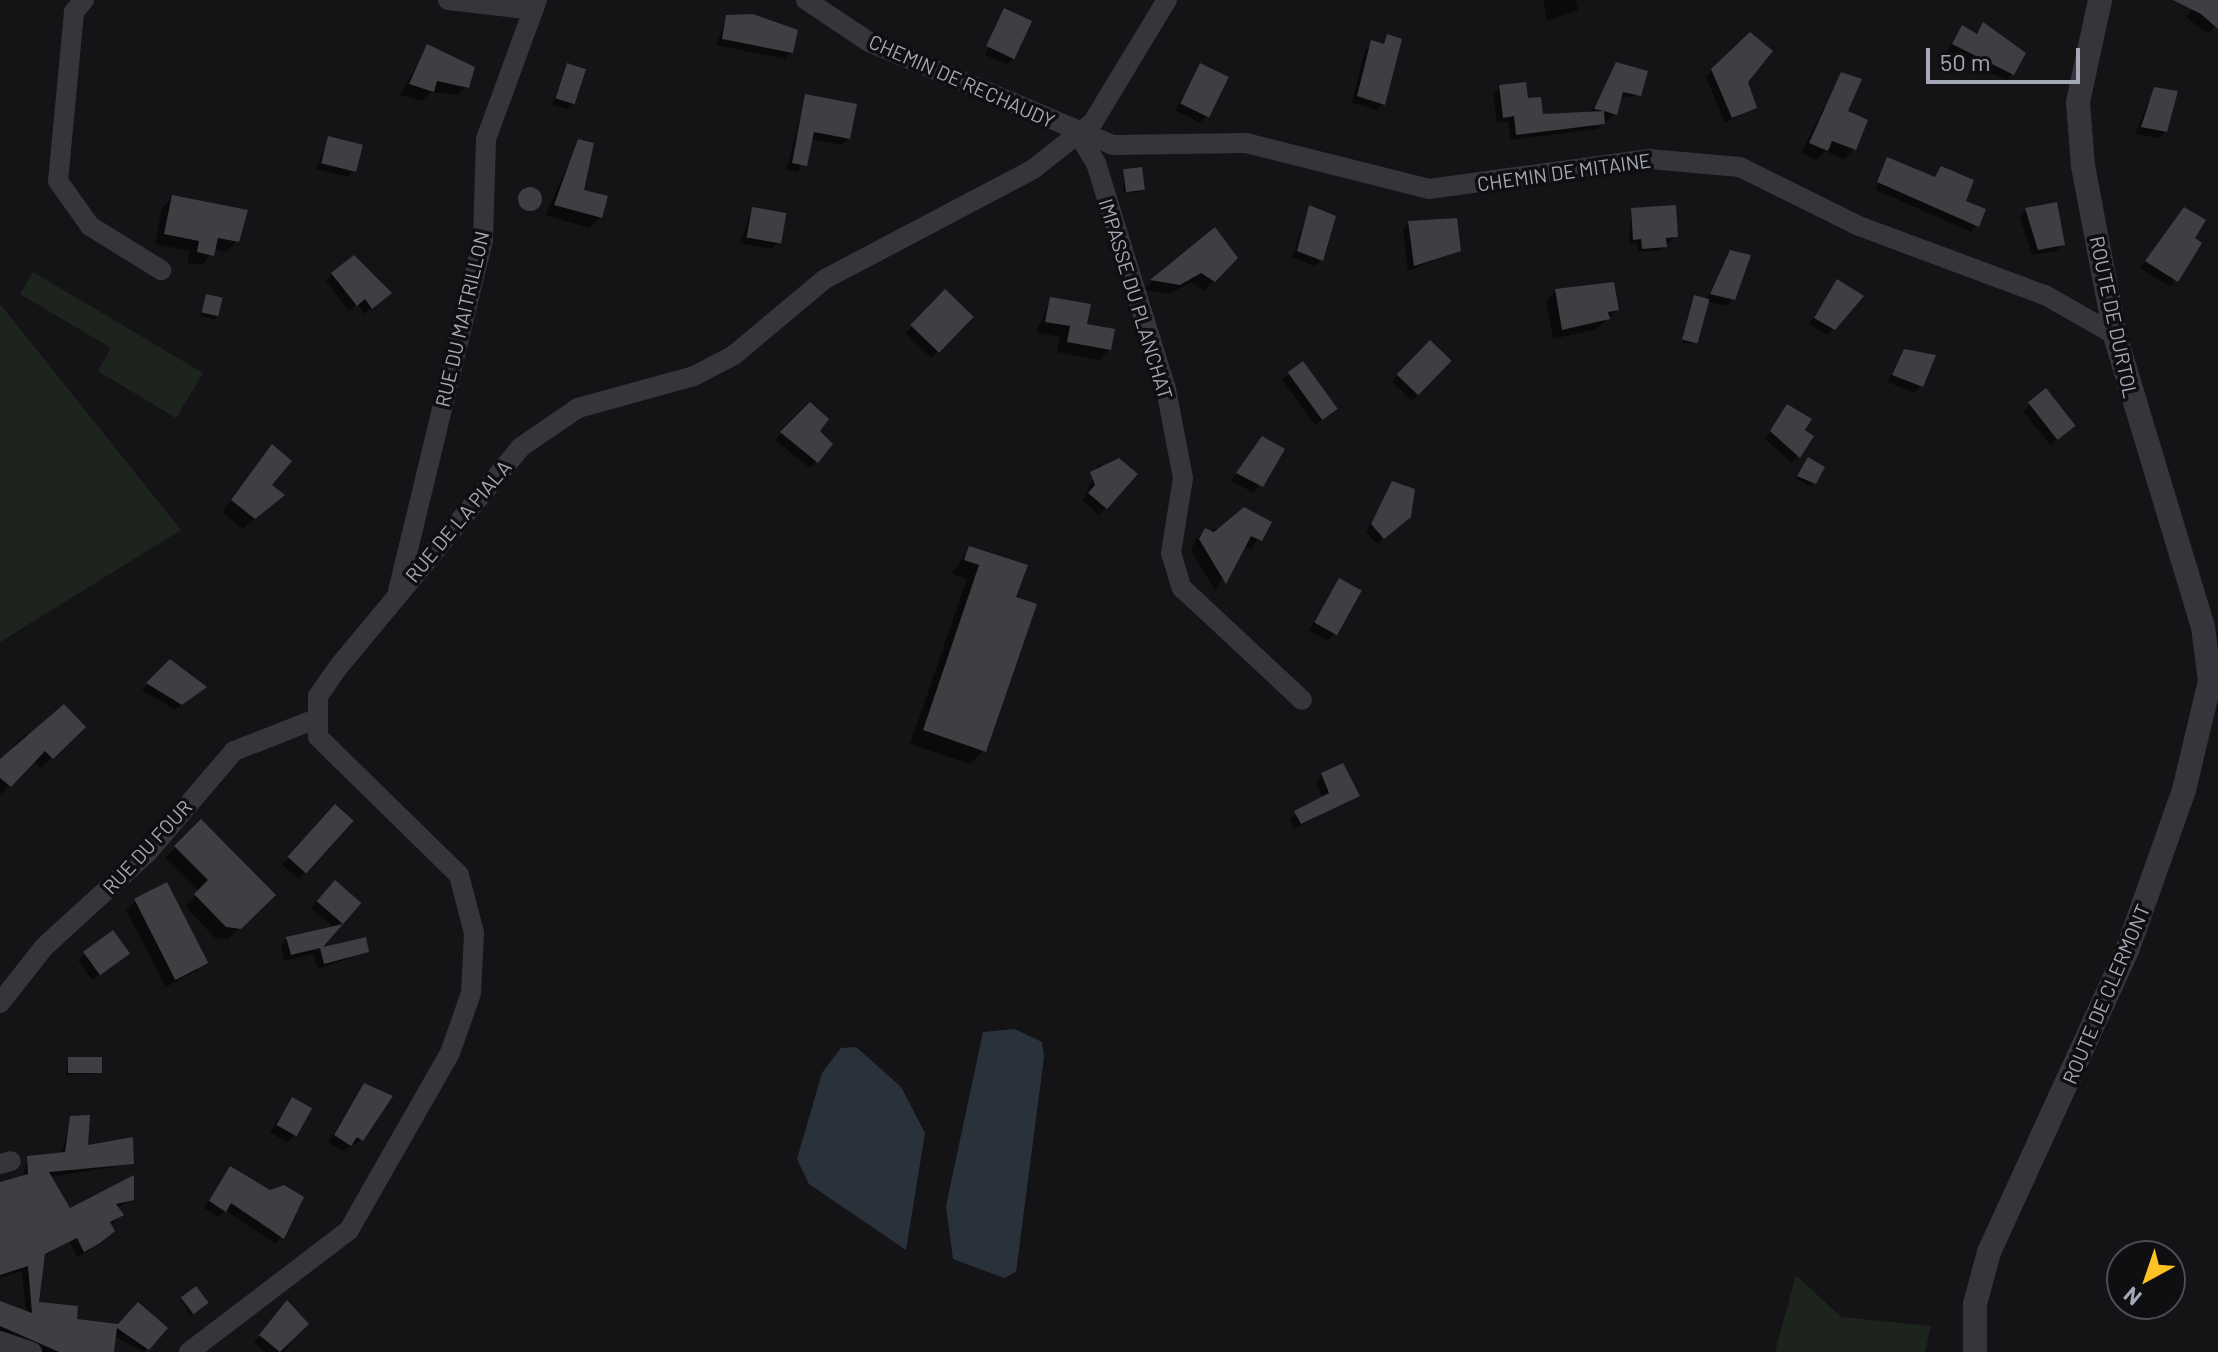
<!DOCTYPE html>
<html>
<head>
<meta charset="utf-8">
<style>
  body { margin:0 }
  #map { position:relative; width:2218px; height:1352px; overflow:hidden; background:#141416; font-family:Barlow,sans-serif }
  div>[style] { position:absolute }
  .green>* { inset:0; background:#1c241d }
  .water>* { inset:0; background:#29323a }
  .shadow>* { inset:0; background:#0007; transform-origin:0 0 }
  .building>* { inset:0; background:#3e3e43; transform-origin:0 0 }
  .round { border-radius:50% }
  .minor>* { height:20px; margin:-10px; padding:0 10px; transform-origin:10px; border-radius:10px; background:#35353b }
  .tertiary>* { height:24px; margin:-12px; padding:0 12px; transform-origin:12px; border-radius:12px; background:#35353b }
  span { translate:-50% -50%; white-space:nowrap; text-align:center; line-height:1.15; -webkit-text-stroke:7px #0f0f11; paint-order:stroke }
  .street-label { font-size:20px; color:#a5a9b7 }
  .north { position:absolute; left:2106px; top:1240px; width:80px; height:80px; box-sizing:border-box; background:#0f0f11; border:2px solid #4b4d53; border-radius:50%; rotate:220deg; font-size:22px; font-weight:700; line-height:32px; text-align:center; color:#a5a9b7 }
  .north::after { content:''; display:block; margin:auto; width:28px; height:36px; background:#fec224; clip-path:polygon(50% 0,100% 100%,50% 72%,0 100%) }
  .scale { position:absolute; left:1926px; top:48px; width:154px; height:36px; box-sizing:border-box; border:4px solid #a5a9b7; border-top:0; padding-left:10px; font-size:24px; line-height:28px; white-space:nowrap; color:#a5a9b7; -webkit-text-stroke:6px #0f0f11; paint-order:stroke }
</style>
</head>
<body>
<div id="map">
  <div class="green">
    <i style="clip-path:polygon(33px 272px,203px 373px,176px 418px,98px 371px,111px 348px,20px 294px)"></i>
    <i style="clip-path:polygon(0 304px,181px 530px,0 642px)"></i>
    <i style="clip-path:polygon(1796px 1275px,1841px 1317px,1931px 1326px,1925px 1352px,1775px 1352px)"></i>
  </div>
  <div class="water">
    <i style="clip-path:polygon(1015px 1029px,1042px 1042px,1044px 1057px,1016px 1272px,1004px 1278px,953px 1259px,946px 1206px,983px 1032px)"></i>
    <i style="clip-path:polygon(856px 1047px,901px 1087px,925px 1133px,906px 1250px,809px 1184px,797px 1159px,822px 1073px,841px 1048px)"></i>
  </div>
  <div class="shadow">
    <i style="clip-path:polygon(1543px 0,1576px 0,1578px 10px,1547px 21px)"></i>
    <i style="clip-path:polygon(2200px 0,2218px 0,2218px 23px,2208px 34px,2186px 17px)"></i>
    <i style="clip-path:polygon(1004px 11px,1014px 58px,1007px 64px,985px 55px)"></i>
    <i style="clip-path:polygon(727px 17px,791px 52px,785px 59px,716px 45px)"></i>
    <i style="clip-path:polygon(1983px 25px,2012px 74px,2006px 80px,1947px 51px,1962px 28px,1975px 35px)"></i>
    <i style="clip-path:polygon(1750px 34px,1745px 81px,1755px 108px,1725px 123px,1706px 77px)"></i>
    <i style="clip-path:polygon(1399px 41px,1383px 104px,1377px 110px,1352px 103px,1365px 49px)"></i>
    <i style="clip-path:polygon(428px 46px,469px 84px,458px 95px,431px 92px,422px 101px,400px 95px)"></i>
    <i style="clip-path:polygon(1617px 64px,1639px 95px,1619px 98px,1615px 114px,1597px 129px,1511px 140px,1508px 121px,1497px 123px,1493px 94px,1500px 87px,1541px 116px,1590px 114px)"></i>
    <i style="clip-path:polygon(567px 66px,574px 103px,568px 109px,552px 105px)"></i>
    <i style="clip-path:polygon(1200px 66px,1207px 116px,1200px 123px,1175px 110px)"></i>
    <i style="clip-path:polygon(1841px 74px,1854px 149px,1844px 159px,1825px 151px,1816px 160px,1801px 153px)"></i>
    <i style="clip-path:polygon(2154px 89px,2166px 131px,2159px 138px,2135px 134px)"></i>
    <i style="clip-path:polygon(806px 97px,849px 138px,842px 145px,810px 139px,798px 172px,786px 170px)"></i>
    <i style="clip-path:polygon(329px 138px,354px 171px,347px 177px,316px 169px)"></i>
    <i style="clip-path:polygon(579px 142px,582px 191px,600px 217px,589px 228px,545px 215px)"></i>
    <i style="clip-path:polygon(1888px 160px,1933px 178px,1942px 168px,1977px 225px,1971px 232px,1876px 190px)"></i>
    <i style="clip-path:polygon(1124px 171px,1143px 189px,1140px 192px,1123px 193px)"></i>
    <i style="clip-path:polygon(525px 191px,541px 199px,530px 211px,516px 202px)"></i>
    <i style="clip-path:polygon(173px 197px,237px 241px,226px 252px,214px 249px,202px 265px,187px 263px,190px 251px,155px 244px,162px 208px)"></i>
    <i style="clip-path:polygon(1309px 207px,1321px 260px,1315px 266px,1292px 257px)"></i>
    <i style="clip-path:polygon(752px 209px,778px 243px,771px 249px,740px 243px)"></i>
    <i style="clip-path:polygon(1631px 210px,1676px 236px,1660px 251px,1638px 252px,1637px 243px,1629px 244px)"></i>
    <i style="clip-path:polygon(2026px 210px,2062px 244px,2056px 251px,2032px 255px,2020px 217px)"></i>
    <i style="clip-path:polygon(2178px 216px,2192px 238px,2171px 287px,2140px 268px)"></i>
    <i style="clip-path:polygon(1409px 223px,1459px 250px,1408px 271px,1403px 229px)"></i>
    <i style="clip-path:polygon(1214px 230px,1236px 258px,1204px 291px,1191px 282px,1169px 294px,1143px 289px)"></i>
    <i style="clip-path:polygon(1730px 252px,1733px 299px,1726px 306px,1706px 301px,1697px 343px,1682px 343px,1692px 300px,1706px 300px)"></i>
    <i style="clip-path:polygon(332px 274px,375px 275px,389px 293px,364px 314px,357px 304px,349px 311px,326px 281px)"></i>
    <i style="clip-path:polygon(1838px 281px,1833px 329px,1827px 335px,1809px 324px)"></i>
    <i style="clip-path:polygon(1556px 291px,1617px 309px,1597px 329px,1553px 339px,1546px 301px)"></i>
    <i style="left:945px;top:292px;width:36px;height:57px;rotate:44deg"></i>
    <i style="clip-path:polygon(207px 296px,217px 316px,214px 319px,200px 316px)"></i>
    <i style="clip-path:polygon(1051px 299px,1110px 349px,1099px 360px,1057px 352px,1060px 337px,1036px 332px)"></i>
    <i style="left:1430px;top:342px;width:28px;height:55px;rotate:44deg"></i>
    <i style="clip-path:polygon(1905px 351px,1921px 386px,1915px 393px,1887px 382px)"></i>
    <i style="clip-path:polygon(1302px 364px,1329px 415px,1315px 425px,1282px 380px)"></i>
    <i style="clip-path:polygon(2046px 391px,2067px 432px,2050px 445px,2023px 411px)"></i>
    <i style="clip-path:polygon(810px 405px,817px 431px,831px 444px,810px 468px,775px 440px)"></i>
    <i style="clip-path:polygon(1788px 406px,1811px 436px,1792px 463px,1765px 439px)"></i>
    <i style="clip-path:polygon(1262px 439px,1283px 450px,1254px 493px,1231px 481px)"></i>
    <i style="clip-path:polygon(272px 447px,269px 485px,282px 496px,243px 529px,222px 512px)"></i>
    <i style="clip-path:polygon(1806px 462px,1814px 483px,1811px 486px,1796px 479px)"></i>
    <i style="clip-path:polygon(1098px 465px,1135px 474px,1099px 515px,1083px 501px)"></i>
    <i style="clip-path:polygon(1392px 484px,1401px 523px,1377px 544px,1366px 532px)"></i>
    <i style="clip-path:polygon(1269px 523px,1251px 549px,1244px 546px,1215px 591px,1191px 550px,1196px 539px,1206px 530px)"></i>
    <i style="clip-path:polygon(970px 548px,1013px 598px,984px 750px,970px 764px,910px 744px,967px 579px,952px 574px)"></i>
    <i style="clip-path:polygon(1339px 581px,1333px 635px,1326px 641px,1309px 630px)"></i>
    <i style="clip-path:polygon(170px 661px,198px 693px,175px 710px,142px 690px)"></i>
    <i style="clip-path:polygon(84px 727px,41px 768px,33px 761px,0 795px,0 761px,26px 734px,30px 739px)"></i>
    <i style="clip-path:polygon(1322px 775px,1357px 795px,1294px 829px,1289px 819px,1323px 799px,1316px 781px)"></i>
    <i style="clip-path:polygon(329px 814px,305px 872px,299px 879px,282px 865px)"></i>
    <i style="clip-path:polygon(201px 821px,273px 895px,228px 939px,215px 938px,185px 906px,199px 892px,165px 858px)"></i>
    <i style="clip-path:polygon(335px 883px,359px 903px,317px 950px,364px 940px,367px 952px,318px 969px,313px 954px,284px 961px,281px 946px,287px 939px,334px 928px,311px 908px)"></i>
    <i style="clip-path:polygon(135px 901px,205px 962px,196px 971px,166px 987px,126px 910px)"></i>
    <i style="clip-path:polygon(85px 953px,127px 953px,92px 980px,78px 960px)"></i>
    <i style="clip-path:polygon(69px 1059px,99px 1073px,66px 1075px)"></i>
    <i style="clip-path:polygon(364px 1085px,362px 1140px,343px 1151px,328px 1142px)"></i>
    <i style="clip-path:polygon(292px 1100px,294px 1136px,287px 1143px,270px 1132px)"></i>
    <i style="clip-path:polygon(71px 1118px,86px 1148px,132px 1164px,50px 1177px,70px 1210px,132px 1200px,116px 1208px,121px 1214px,91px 1249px,77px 1257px,70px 1242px,43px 1256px,37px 1304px,75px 1321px,166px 1328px,144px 1352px,114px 1336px,112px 1352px,39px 1352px,0 1335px,0 1303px,26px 1313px,22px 1271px,0 1278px,0 1183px,22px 1178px,28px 1158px,62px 1152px)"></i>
    <i style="clip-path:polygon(231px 1168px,270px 1192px,302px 1198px,276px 1244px,225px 1210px,218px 1217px,204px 1208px)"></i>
    <i style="clip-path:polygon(181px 1298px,204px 1306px,189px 1316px)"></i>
    <i style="clip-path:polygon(281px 1310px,306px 1324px,284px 1352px,265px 1352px,254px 1343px)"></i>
  </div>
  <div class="building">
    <i style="clip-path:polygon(2173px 0,2218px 0,2218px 29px,2201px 14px)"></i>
    <i style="left:1004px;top:8px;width:31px;height:42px;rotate:25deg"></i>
    <i style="clip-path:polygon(753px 14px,798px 30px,793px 53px,722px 39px,726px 15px)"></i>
    <i style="clip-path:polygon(1983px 22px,2026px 53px,2014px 75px,1952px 44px,1962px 25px,1977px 34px)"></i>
    <i style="clip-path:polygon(1750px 32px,1773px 51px,1748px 82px,1757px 108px,1732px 118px,1711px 69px)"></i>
    <i style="clip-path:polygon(1387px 34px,1402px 39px,1385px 105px,1357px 96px,1371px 40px,1384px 44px)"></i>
    <i style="clip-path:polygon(427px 44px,475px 67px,469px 88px,437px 81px,434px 92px,409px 84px)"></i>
    <i style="clip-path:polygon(1616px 62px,1648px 71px,1641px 96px,1623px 92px,1617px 115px,1604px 111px,1605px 124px,1516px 135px,1514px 116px,1503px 118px,1499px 85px,1526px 82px,1528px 98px,1541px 97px,1543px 114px,1604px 111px,1594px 109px)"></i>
    <i style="left:567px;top:63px;width:20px;height:37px;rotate:18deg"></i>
    <i style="left:1200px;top:63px;width:32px;height:45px;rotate:26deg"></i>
    <i style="clip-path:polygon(1841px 72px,1862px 79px,1848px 111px,1868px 120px,1856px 150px,1832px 141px,1828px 151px,1809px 143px)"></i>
    <i style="clip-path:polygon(2154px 87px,2178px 91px,2167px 132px,2141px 127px)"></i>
    <i style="clip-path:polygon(805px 94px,857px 104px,850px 139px,814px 132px,807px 166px,792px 163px)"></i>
    <i style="left:328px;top:136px;width:36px;height:28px;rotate:14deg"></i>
    <i style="clip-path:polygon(578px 139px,594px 143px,584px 190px,608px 196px,602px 218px,554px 205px)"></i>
    <i style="clip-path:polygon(1887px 157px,1935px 177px,1941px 166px,1974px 180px,1966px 201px,1986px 209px,1979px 227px,1877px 182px)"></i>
    <i style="left:1142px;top:167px;width:23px;height:19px;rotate:83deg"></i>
    <i class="round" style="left:518px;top:187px;width:24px;height:24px"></i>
    <i style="clip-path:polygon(172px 195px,248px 210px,239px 242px,218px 238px,214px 256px,197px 252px,199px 241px,164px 234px)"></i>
    <i style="clip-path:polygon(2057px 202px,2065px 245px,2038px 250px,2025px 208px)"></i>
    <i style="clip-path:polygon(1309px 205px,1336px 216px,1323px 261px,1297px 251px)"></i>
    <i style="clip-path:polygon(1676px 205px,1678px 237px,1666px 238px,1667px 247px,1642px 249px,1641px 239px,1633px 240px,1631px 208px)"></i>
    <i style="left:752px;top:207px;width:35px;height:31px;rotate:10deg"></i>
    <i style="clip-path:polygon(2184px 207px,2206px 220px,2195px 238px,2202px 243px,2178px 282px,2145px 261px)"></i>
    <i style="clip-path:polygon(1457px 218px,1461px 251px,1414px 266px,1408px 221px)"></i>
    <i style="clip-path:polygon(1215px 227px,1238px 258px,1215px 282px,1201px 273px,1180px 285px,1150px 280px)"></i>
    <i style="clip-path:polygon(1730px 250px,1751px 255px,1735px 300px,1710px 294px)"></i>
    <i style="clip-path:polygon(354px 255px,392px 293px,372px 309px,365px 299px,357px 306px,331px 273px)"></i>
    <i style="clip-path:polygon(1837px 279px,1864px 296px,1835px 330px,1814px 318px)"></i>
    <i style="clip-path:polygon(1614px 282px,1619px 310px,1608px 312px,1610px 319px,1562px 330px,1555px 289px)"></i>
    <i style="left:945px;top:289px;width:40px;height:50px;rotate:44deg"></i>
    <i style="left:206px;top:294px;width:17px;height:19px;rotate:13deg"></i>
    <i style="left:1694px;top:295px;width:16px;height:46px;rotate:15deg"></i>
    <i style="clip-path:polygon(1050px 297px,1091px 304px,1087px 324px,1115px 329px,1111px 350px,1067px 342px,1070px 326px,1045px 322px)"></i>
    <i style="left:1430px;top:340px;width:30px;height:48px;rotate:44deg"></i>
    <i style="clip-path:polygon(1904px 349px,1936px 355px,1923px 387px,1892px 375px)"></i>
    <i style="left:1303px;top:361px;width:59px;height:19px;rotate:54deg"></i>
    <i style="left:2046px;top:388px;width:48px;height:23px;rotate:52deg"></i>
    <i style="clip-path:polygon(810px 402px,829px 419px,820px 431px,833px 444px,818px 463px,780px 432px)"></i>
    <i style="clip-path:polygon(1787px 404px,1812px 419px,1805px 430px,1814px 436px,1800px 458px,1770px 431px)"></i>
    <i style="clip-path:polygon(1262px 436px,1285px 449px,1263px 487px,1236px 473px)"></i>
    <i style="clip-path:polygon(272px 444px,292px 461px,272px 485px,285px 495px,255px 519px,231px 500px)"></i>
    <i style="clip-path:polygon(1808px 457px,1825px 467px,1816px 484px,1797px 476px)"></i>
    <i style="clip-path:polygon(1119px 458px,1138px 474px,1107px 509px,1088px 493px,1095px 485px,1090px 472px)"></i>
    <i style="clip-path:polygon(1392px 481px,1415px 489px,1411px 517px,1384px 539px,1371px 524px)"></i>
    <i style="clip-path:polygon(1244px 507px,1272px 522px,1262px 541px,1251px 536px,1226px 584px,1199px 539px,1205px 528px,1214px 532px)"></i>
    <i style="clip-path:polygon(969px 546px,1028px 565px,1016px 597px,1037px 604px,986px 752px,923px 730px,979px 565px,964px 560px)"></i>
    <i style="left:1339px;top:578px;width:26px;height:51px;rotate:29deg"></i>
    <i style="clip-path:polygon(170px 659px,207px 687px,182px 705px,146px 683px)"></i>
    <i style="clip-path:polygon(64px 704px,86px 727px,53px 759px,45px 751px,11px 787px,0 778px,0 759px)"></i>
    <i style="clip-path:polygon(1343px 763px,1360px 796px,1301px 824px,1294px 811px,1329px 793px,1321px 773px)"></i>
    <i style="left:335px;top:804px;width:25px;height:71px;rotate:42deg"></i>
    <i style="clip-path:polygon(201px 819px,276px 895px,241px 929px,226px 927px,194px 894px,208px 880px,174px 846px)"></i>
    <i style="left:335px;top:880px;width:35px;height:28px;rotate:41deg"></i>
    <i style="left:167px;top:882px;width:91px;height:37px;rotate:63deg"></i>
    <i style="clip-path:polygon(343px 924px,323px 947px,366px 937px,369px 952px,324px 964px,320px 948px,291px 955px,286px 937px)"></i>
    <i style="left:113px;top:930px;width:29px;height:37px;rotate:54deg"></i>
    <i style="left:68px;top:1057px;width:34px;height:16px"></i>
    <i style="clip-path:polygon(364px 1083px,393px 1096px,363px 1141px,357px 1137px,351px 1146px,334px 1135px)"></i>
    <i style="left:292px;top:1097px;width:23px;height:32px;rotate:29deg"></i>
    <i style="clip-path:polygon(90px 1115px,88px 1145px,133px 1137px,134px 1164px,49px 1172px,70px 1208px,134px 1175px,134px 1200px,116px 1204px,124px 1215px,110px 1222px,115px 1231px,100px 1243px,84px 1252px,77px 1238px,45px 1254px,39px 1302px,78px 1306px,77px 1319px,118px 1324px,138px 1302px,168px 1328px,149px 1350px,117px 1328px,114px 1352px,59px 1352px,0 1326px,0 1301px,32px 1313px,28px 1266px,0 1275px,0 1182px,28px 1174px,27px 1156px,65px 1152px,70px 1116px)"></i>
    <i style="clip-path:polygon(230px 1166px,270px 1190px,284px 1185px,304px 1197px,284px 1239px,231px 1203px,226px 1212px,209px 1201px)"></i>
    <i style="left:196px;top:1286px;width:21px;height:19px;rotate:53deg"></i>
    <i style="clip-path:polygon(287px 1300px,309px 1324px,280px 1352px,259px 1335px)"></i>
  </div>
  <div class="minor">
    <i style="left:84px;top:0;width:16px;rotate:130deg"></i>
    <i style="left:74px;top:12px;width:170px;rotate:95.4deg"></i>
    <i style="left:58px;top:181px;width:55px;rotate:54.6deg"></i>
    <i style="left:90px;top:226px;width:84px;rotate:31.8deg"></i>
    <i style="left:448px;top:0;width:86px;rotate:6.7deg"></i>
    <i style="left:806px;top:0;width:76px;rotate:33.7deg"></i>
    <i style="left:869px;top:42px;width:265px;rotate:22.9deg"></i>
    <i style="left:1113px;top:145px;width:133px;rotate:-0.9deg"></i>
    <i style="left:1246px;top:143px;width:189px;rotate:14.1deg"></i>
    <i style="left:1429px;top:189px;width:222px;rotate:-7.8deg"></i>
    <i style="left:1649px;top:159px;width:91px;rotate:5deg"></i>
    <i style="left:1740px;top:167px;width:133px;rotate:26.4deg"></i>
    <i style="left:1859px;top:226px;width:198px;rotate:20.4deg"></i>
    <i style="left:2045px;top:295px;width:81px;rotate:29.7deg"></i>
    <i style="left:1079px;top:135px;width:33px;rotate:59deg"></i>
    <i style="left:1096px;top:163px;width:237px;rotate:72.8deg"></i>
    <i style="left:1166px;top:389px;width:91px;rotate:79.2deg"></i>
    <i style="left:1183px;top:478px;width:76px;rotate:99.1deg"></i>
    <i style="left:1171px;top:553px;width:37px;rotate:73deg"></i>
    <i style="left:1182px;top:588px;width:164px;rotate:43deg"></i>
    <i style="left:398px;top:591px;width:361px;rotate:-76.4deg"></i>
    <i style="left:483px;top:240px;width:101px;rotate:-88.3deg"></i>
    <i style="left:486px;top:139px;width:148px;rotate:-69.9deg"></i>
    <i style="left:0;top:1003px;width:71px;rotate:-51.8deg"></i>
    <i style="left:44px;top:947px;width:141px;rotate:-42.4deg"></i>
    <i style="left:148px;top:852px;width:133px;rotate:-49.6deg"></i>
    <i style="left:234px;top:751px;width:85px;rotate:-21.4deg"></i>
    <i style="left:0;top:1164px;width:11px;rotate:-15deg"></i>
    <i style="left:0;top:1341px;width:34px;rotate:19deg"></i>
    <i style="left:189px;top:1352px;width:201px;rotate:-37.3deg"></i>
    <i style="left:349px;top:1230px;width:204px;rotate:-60.3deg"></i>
    <i style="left:450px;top:1053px;width:64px;rotate:-70.7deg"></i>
    <i style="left:471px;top:993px;width:60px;rotate:-87.1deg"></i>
    <i style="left:474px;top:933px;width:60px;rotate:-104.5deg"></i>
    <i style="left:459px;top:875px;width:197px;rotate:-135.6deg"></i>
    <i style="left:318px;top:737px;width:41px;rotate:-90deg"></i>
    <i style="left:318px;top:696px;width:38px;rotate:-55deg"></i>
    <i style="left:340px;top:665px;width:283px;rotate:-50.3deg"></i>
    <i style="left:521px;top:447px;width:69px;rotate:-34.4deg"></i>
    <i style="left:578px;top:408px;width:120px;rotate:-15.4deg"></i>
    <i style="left:694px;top:376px;width:45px;rotate:-27.7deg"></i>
    <i style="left:734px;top:355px;width:119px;rotate:-39.9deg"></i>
    <i style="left:825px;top:279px;width:234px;rotate:-27.8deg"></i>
    <i style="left:1032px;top:170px;width:78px;rotate:-38.2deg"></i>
    <i style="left:1093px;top:122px;width:143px;rotate:-58.8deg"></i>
  </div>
  <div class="tertiary">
    <i style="left:1975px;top:1352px;width:48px;rotate:-90deg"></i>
    <i style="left:1975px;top:1304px;width:54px;rotate:-74.9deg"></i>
    <i style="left:1989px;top:1252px;width:334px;rotate:-65.4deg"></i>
    <i style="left:2128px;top:948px;width:168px;rotate:-70.5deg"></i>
    <i style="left:2184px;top:790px;width:112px;rotate:-76.6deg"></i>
    <i style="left:2210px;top:681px;width:54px;rotate:-97.4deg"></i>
    <i style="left:2203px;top:627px;width:305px;rotate:-106.8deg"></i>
    <i style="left:2115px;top:335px;width:172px;rotate:-100.7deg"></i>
    <i style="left:2083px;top:166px;width:64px;rotate:-94.5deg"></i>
    <i style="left:2078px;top:102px;width:104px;rotate:-77.8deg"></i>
  </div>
  <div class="street-label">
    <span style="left:962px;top:81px;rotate:24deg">CHEMIN DE RECHAUDY</span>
    <span style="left:1564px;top:172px;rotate:-8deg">CHEMIN DE MITAINE</span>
    <span style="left:1136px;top:299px;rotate:73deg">IMPASSE DU PLANCHAT</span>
    <span style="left:2114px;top:317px;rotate:78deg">ROUTE DE DURTOL</span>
    <span style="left:462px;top:319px;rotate:-77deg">RUE DU MAITRILLON</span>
    <span style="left:458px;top:521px;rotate:-50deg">RUE DE LA PIALA</span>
    <span style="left:147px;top:847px;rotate:-47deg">RUE DU FOUR</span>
    <span style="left:2106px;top:994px;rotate:-67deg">ROUTE DE CLERMONT</span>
  </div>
  <div class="north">N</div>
  <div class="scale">50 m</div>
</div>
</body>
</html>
